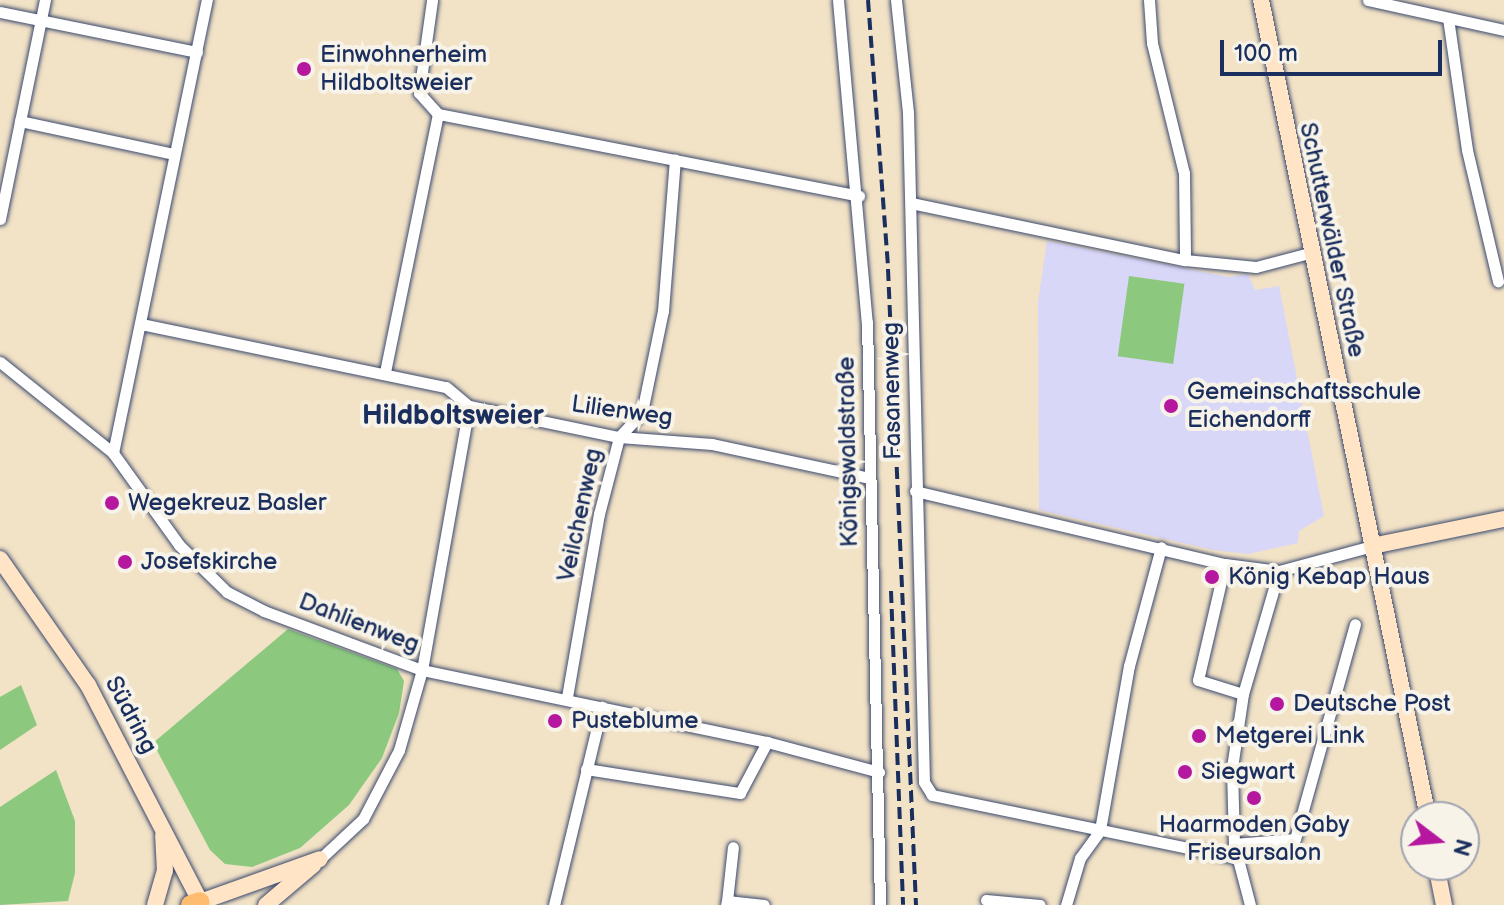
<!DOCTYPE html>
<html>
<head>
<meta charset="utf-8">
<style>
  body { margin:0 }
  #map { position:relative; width:1504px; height:905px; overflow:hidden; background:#f2e2c6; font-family:"Balsamiq Sans",sans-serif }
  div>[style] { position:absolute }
  .built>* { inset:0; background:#d9d7f8 }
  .green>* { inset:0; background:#8cc97f; transform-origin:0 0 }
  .roads { filter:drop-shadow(0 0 2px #3b4a6e) drop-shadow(0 0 2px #3b4a6e) }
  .street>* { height:11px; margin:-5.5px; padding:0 5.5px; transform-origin:5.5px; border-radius:5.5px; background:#fff }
  .secondary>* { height:16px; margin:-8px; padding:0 8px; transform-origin:8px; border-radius:8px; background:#ffe4c6 }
  .highway>* { height:20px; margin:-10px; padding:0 10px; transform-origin:10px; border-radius:10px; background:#febc70 }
  .rail>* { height:4px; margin-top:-2px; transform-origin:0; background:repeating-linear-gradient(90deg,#1b2f5e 0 12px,transparent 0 18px) }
  .dots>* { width:22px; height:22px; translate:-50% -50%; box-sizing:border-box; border:4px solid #f7f3e8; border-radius:50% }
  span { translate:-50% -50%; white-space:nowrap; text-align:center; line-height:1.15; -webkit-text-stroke:8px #f7f3e8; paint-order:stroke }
  .poi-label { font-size:24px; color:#1b2f5e }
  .left { translate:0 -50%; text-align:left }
  .street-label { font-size:24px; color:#1b2f5e }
  .quarter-label { font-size:28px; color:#1b2f5e; font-weight:700 }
  .north { position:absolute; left:1400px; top:801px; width:80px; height:80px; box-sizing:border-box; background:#f7f3e8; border:2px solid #9fa5b1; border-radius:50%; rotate:106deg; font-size:22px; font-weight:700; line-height:32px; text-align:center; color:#1b2f5e }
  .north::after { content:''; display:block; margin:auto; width:28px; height:36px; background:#b5179e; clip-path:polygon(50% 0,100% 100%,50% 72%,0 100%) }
  .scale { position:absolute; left:1220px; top:40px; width:222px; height:36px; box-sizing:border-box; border:4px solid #1b2f5e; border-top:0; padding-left:10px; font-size:24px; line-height:28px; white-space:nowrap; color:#1b2f5e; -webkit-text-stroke:6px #f7f3e8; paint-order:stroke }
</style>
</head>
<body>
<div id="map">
  <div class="built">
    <i style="clip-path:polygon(1047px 241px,1229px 277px,1248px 274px,1255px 290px,1279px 286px,1324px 516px,1299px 531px,1298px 543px,1248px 554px,1213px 550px,1039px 510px,1038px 302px)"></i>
  </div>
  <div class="green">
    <i style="left:1129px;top:276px;width:56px;height:81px;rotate:8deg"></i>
    <i style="clip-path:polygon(288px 629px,397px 669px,404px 681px,399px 713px,382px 758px,349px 805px,300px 848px,252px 867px,225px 864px,210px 850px,153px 743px)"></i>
    <i style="clip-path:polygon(21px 685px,37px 725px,0 750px,0 697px)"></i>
    <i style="clip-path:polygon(56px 770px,75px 821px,75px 873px,68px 901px,0 905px,0 807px)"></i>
  </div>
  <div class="roads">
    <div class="street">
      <i style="left:838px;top:0;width:323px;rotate:84.9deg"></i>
      <i style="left:867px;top:322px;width:583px;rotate:88.72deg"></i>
      <i style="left:896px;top:0;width:114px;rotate:83.9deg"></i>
      <i style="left:908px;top:113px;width:669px;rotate:88.63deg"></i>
      <i style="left:924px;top:782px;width:15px;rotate:58deg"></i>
      <i style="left:932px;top:795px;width:311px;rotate:11.7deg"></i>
      <i style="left:1149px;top:0;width:43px;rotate:86deg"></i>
      <i style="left:1152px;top:43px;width:134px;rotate:76.2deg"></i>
      <i style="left:1184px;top:173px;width:87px;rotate:89.3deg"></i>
      <i style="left:1368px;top:0;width:139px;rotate:12.4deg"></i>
      <i style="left:0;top:12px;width:201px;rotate:11.5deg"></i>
      <i style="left:1448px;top:18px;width:133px;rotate:81.8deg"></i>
      <i style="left:1467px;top:150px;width:135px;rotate:76.7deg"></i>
      <i style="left:438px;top:114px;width:429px;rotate:11deg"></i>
      <i style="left:20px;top:121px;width:157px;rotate:12.1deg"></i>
      <i style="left:911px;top:203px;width:280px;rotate:11.8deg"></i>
      <i style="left:1185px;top:260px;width:71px;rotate:5.6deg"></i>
      <i style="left:1256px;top:267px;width:55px;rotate:-14.8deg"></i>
      <i style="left:0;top:219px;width:224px;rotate:-78.4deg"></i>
      <i style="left:141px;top:324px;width:311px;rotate:11.7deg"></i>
      <i style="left:446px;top:387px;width:30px;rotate:40deg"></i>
      <i style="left:469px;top:406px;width:153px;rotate:11.7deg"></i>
      <i style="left:619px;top:437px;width:93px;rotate:4.3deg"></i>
      <i style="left:712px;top:444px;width:161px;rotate:12.2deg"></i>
      <i style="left:0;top:362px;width:145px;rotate:38.8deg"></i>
      <i style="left:113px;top:453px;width:113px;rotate:54.3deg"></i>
      <i style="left:179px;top:545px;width:67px;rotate:44.4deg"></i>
      <i style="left:227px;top:592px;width:42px;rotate:27.2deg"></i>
      <i style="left:264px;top:611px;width:169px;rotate:20.5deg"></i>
      <i style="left:422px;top:670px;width:352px;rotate:11.8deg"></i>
      <i style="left:767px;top:742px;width:116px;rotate:15deg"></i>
      <i style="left:385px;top:372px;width:263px;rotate:-78.4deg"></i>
      <i style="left:438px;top:114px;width:28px;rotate:-132deg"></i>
      <i style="left:419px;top:93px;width:94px;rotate:-82deg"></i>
      <i style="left:113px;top:453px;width:463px;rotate:-78.3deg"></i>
      <i style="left:915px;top:491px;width:318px;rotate:13.3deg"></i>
      <i style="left:1225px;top:564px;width:54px;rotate:7.4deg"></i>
      <i style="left:1279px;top:571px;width:96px;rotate:-15deg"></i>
      <i style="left:1225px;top:564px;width:119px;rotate:103.1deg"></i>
      <i style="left:1198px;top:680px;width:47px;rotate:17.3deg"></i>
      <i style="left:1243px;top:694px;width:128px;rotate:-73.7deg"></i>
      <i style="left:1243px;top:694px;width:75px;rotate:98.5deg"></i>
      <i style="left:1232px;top:768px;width:76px;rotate:88.5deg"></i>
      <i style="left:1234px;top:844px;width:63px;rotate:75.3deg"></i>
      <i style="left:567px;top:697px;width:186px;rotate:-80.1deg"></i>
      <i style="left:599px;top:514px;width:80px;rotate:-75.4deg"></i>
      <i style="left:619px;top:437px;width:34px;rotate:-47deg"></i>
      <i style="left:642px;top:412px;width:103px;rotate:-78.3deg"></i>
      <i style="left:663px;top:311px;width:152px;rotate:-85.5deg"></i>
      <i style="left:586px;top:769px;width:156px;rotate:8.9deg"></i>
      <i style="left:740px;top:793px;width:58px;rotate:-62.1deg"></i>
      <i style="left:1234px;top:844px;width:61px;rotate:-4.7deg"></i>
      <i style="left:1295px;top:839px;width:223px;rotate:-74.4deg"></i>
      <i style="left:320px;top:859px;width:59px;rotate:-42.9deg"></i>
      <i style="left:363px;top:819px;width:78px;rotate:-62.4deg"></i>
      <i style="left:399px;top:750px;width:83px;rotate:-74deg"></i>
      <i style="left:422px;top:670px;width:268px;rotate:-79.9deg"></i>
      <i style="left:986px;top:900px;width:54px;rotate:5.3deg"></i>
      <i style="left:727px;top:901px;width:54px;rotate:-83.7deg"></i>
      <i style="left:554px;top:905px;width:204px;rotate:-76.4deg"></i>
      <i style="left:726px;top:905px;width:4px;rotate:-76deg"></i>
      <i style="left:727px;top:901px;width:37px;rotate:6deg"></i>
      <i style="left:1066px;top:905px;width:49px;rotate:-73.4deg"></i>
      <i style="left:1080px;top:858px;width:34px;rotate:-54deg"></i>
      <i style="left:1100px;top:830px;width:167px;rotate:-80deg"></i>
      <i style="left:1129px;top:666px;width:123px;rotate:-74.9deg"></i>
    </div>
    <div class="secondary">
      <i style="left:1261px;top:0;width:834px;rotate:78.45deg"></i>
      <i style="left:1372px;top:546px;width:135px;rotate:-11.6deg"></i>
      <i style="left:0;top:559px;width:154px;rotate:55.1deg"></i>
      <i style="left:88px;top:685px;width:248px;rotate:62.6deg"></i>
      <i style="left:1436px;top:865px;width:41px;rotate:78.7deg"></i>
      <i style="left:200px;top:902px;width:127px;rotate:-19.7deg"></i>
      <i style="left:155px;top:905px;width:35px;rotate:-74deg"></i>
      <i style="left:165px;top:871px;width:36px;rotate:-93deg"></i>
      <i style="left:266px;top:905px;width:62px;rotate:-40.4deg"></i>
    </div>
    <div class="highway">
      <i style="left:191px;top:905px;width:9px;rotate:-18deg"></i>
    </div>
  </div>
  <div class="rail">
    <i style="left:868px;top:0;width:270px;rotate:85.7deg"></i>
    <i style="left:888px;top:269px;width:637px;rotate:87.48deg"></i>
    <i style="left:891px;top:591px;width:314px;rotate:87.8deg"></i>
  </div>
  <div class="dots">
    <i style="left:304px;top:69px;background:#b5179e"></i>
    <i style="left:1171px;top:406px;background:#b5179e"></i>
    <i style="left:112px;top:503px;background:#b5179e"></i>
    <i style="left:125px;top:562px;background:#b5179e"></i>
    <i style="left:1212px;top:577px;background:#b5179e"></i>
    <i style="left:1277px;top:704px;background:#b5179e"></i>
    <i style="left:555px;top:721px;background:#b5179e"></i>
    <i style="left:1199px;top:736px;background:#b5179e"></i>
    <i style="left:1185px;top:772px;background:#b5179e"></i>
    <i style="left:1254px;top:798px;background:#b5179e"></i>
  </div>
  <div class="poi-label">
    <span class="left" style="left:320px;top:69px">Einwohnerheim<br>Hildboltsweier</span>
    <span class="left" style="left:1187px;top:406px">Gemeinschaftsschule<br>Eichendorff</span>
    <span class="left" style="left:128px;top:503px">Wegekreuz Basler</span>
    <span class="left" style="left:141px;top:562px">Josefskirche</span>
    <span class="left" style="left:1228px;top:577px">König Kebap Haus</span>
    <span class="left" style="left:1293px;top:704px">Deutsche Post</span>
    <span class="left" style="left:571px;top:721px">Pusteblume</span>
    <span class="left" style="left:1215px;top:736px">Metgerei Link</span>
    <span class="left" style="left:1201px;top:772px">Siegwart</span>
    <span style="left:1254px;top:839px">Haarmoden Gaby<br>Friseursalon</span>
  </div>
  <div class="street-label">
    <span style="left:1332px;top:240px;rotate:78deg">Schutterwälder Straße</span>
    <span style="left:892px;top:391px;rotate:-91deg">Fasanenweg</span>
    <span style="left:622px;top:411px;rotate:8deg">Lilienweg</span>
    <span style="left:848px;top:452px;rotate:-91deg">Königswaldstraße</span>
    <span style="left:580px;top:515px;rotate:-78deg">Veilchenweg</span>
    <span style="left:359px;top:623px;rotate:21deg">Dahlienweg</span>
    <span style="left:131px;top:715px;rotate:62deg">Südring</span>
  </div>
  <div class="quarter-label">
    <span style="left:453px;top:416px">Hildboltsweier</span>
  </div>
  <div class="north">N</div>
  <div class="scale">100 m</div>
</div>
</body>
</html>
